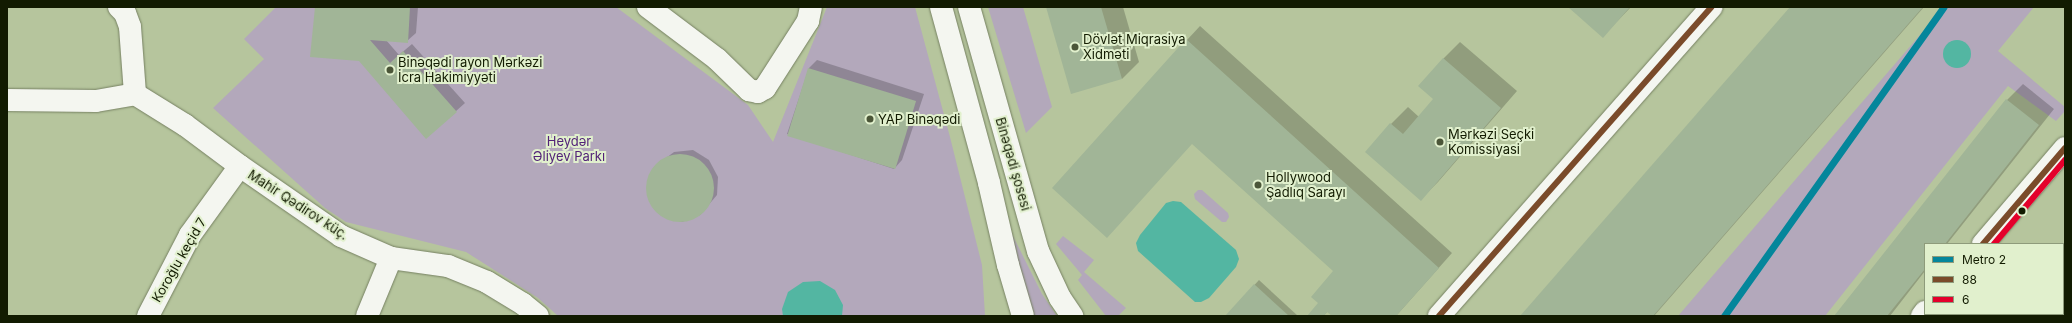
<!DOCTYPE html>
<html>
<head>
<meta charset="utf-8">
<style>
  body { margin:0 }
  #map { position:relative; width:2072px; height:323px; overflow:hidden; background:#b6c59d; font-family:Inter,sans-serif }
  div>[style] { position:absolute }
  .green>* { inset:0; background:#b3a8bb }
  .water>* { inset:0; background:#53b6a2 }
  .round { border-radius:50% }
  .shadow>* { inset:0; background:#0003 }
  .building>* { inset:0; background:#a1b597; transform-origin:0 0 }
  .roads { filter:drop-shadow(0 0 1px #768162) drop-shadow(0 0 1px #768162) }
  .street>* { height:22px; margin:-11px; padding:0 11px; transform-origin:11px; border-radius:11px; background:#f4f6f0 }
  .secondary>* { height:22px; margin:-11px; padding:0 11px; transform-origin:11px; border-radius:11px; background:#f4f6f0 }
  .primary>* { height:22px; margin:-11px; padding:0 11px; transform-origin:11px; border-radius:11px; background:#f4f6f0 }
  .bus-1>* { height:6px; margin:-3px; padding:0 3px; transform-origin:3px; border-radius:3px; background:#7a4b2a }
  .bus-2>* { height:6px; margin:-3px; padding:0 3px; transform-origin:3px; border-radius:3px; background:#e4002b }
  .metro-1>* { height:7px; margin:-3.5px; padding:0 3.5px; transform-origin:3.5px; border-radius:3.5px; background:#04869b }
  .dots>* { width:11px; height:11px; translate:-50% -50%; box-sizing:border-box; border:2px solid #e1f0cd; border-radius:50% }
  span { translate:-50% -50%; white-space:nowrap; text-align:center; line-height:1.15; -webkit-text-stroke:4px #e1f0cd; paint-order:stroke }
  .poi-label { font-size:13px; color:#121b01 }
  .left { translate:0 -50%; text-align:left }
  .park-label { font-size:13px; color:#522278 }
  .street-label { font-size:13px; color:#121b01 }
  .frame { position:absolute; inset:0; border:8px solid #121b01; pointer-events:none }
  .legend { position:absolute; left:1924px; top:243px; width:140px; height:72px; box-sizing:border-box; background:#e1f0cd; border:1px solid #8e9b7b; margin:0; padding:5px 7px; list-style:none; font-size:12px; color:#121b01 }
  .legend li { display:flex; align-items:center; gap:8px; height:20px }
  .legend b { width:20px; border:1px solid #8e9b7b }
</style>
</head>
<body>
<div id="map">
  <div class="green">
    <i style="clip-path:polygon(276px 7px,616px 7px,748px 105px,773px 142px,827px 7px,915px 7px,950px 137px,982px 265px,985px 316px,558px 316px,538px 298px,466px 252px,346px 222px,325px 208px,213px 108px,264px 59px,244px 39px)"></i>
    <i style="clip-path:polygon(988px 7px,1023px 7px,1052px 107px,1026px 133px)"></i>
    <i style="clip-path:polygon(1944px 7px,2034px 7px,1998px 51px,2065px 107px,2065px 111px,2056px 121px,2008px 86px,1825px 316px,1678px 316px)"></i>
    <i style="clip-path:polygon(1198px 190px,1202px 190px,1228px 213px,1229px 217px,1226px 222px,1222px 222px,1195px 199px,1194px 194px)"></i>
    <i style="clip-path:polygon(1011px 232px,1042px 294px,1057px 316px,1034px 316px,1032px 311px,1019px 275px)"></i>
    <i style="clip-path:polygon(1063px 236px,1094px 260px,1084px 272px,1126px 308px,1118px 316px,1106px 316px,1078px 280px,1082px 275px,1056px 244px)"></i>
  </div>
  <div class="water">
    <i class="round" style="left:1943px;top:40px;width:28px;height:28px"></i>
    <i style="clip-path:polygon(1173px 201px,1181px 202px,1236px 250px,1239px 259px,1236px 267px,1209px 298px,1201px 302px,1195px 302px,1138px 251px,1136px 243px,1140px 235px,1166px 203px)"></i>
    <i style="clip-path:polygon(820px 281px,835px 290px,843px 305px,842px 316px,783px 316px,782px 309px,788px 292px,803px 282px)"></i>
  </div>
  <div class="shadow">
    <i style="clip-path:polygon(316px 7px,418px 7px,416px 33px,407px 41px,386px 40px,399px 55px,412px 44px,465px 103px,426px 138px)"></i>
    <i style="clip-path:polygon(1047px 7px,1123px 7px,1139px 62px,1122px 79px)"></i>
    <i style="clip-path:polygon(1569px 7px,1631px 7px,1603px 36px)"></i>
    <i style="clip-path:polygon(1791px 7px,1924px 7px,1654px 316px,1522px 316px)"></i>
    <i style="clip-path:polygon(1200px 26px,1452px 253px,1396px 316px,1334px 316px,1328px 311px,1323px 316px,1308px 316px,1320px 303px,1335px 271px,1187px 40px)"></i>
    <i style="clip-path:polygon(1460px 42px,1517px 91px,1438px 182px,1421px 199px,1391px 124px,1408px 107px,1419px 117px,1434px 99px,1443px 59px)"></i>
    <i style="clip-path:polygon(817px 60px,924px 94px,902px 160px,894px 169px,787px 134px,809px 68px)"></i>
    <i style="clip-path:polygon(2023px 84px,2054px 109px,1947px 244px,1925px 244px,1925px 271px,1890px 316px,1835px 316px,2007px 100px)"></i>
    <i style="clip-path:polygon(693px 150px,709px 160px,718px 177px,717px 195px,700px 215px,682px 222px,664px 217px,651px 204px,647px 185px,654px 167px,674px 152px)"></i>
    <i style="clip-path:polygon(1259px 280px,1298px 316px,1226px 316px)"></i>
  </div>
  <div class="building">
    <i style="clip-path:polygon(315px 7px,410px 7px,408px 43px,370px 40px,390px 63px,403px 51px,457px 112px,426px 139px,359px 61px,310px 57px)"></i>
    <i style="clip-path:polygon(1046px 7px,1101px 7px,1122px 79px,1071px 94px)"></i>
    <i style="clip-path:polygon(1568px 7px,1630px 7px,1603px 38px)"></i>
    <i style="clip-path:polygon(1790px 7px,1923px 7px,1653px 316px,1520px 316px)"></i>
    <i style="clip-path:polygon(1186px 39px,1439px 268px,1396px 316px,1332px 316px,1327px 312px,1324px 316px,1307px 316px,1318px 303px,1311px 297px,1333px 271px,1192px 144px,1107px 238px,1052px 188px)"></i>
    <i style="clip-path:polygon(1443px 58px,1501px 108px,1421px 201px,1365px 152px,1390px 123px,1403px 134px,1433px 99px,1418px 86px)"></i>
    <i style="left:808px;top:68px;width:113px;height:71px;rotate:17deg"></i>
    <i style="clip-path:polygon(2006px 99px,2039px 125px,1945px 244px,1925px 244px,1925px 269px,1887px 316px,1834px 316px)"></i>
    <i class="round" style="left:646px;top:154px;width:68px;height:68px"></i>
    <i style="clip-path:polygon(2065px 257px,2065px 316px,2015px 316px,2017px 314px,2063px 314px,2063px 260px)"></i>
    <i style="clip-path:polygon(1254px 284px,1289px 316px,1225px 316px)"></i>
  </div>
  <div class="roads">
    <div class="street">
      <i style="left:119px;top:7px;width:8px;rotate:45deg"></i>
      <i style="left:125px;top:13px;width:15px;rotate:70deg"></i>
      <i style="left:130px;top:27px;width:67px;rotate:85.7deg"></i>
      <i style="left:648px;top:7px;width:86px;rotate:37deg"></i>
      <i style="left:717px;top:59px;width:45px;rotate:44.1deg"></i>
      <i style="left:749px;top:90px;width:9px;rotate:13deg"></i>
      <i style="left:758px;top:92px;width:8px;rotate:-30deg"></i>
      <i style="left:765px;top:88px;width:80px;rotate:-57.3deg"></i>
      <i style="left:808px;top:21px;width:14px;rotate:-78deg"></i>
      <i style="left:135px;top:94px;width:59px;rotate:31.8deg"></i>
      <i style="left:185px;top:125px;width:69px;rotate:36.7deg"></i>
      <i style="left:240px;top:166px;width:123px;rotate:34.7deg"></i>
      <i style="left:341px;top:236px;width:55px;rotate:23.7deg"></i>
      <i style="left:391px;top:258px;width:58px;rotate:8deg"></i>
      <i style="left:448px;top:266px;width:42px;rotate:22.3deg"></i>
      <i style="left:487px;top:282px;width:42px;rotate:31.4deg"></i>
      <i style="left:523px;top:304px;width:19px;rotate:39deg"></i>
      <i style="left:7px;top:100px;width:89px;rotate:0.6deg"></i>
      <i style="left:96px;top:101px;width:40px;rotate:-10deg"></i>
      <i style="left:148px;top:316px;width:91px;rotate:-62.6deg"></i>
      <i style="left:190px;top:235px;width:85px;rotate:-54.1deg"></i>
      <i style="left:367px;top:316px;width:63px;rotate:-67.5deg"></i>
    </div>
    <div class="secondary">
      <i style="left:1983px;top:244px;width:126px;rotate:-49.5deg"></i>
      <i style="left:1439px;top:316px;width:412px;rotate:-48.6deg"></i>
      <i style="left:1922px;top:316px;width:5px;rotate:-53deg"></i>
    </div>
    <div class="primary">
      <i style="left:941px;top:7px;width:182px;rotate:74.7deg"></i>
      <i style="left:989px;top:183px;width:84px;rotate:77deg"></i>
      <i style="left:1008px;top:265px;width:53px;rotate:73.6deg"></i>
      <i style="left:969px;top:7px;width:254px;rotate:74.2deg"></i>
      <i style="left:1038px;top:251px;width:52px;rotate:64.9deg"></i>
      <i style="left:1060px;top:298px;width:22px;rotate:56deg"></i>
    </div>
  </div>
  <div class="bus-1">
    <i style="left:1983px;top:244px;width:126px;rotate:-49.5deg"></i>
    <i style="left:1439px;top:316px;width:412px;rotate:-48.6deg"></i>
  </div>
  <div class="bus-2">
    <i style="left:1994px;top:244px;width:110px;rotate:-49.8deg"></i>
  </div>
  <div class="metro-1">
    <i style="left:1724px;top:316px;width:379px;rotate:-54.6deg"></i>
  </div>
  <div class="dots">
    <i style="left:1075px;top:47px;background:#4b5638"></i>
    <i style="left:390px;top:70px;background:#4b5638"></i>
    <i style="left:870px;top:119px;background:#4b5638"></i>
    <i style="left:1440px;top:142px;background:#4b5638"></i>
    <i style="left:1258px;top:185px;background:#4b5638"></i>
    <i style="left:2022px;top:211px;background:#121b01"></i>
  </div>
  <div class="poi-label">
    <span class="left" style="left:1083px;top:47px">Dövlət Miqrasiya<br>Xidməti</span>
    <span class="left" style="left:398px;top:70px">Binəqədi rayon Mərkəzi<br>İcra Hakimiyyəti</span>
    <span class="left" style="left:878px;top:119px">YAP Binəqədi</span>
    <span class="left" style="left:1448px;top:142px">Mərkəzi Seçki<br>Komissiyasi</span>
    <span class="left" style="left:1266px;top:185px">Hollywood<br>Şadlıq Sarayı</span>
  </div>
  <div class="park-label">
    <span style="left:569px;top:149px">Heydər<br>Əliyev Parkı</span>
  </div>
  <div class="street-label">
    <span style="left:1013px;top:164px;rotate:74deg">Binəqədi şosesi</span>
    <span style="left:298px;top:205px;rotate:33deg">Mahir Qədirov küç.</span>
    <span style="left:179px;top:260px;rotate:-60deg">Koroğlu keçid 7</span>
  </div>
  <div class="frame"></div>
  <ul class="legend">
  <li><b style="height:5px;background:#04869b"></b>Metro 2</li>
  <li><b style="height:5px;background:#7a4b2a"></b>88</li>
  <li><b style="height:5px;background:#e4002b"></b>6</li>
  </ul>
</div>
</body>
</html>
